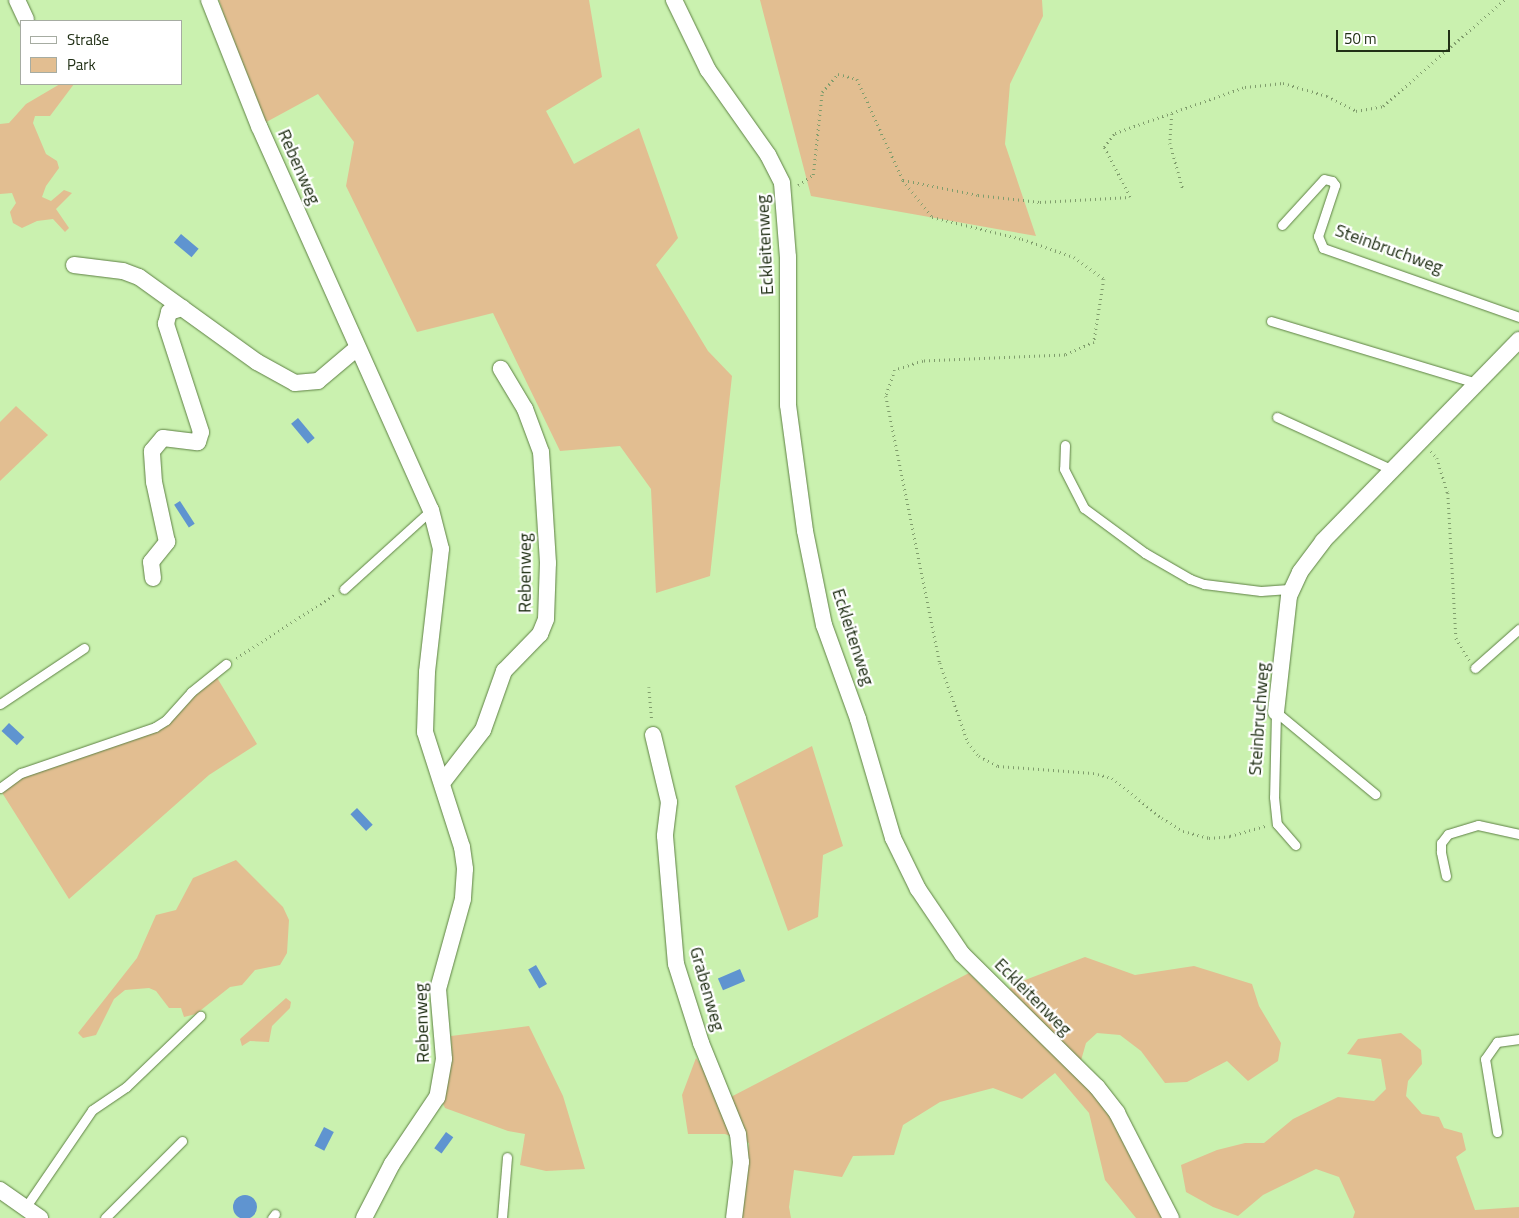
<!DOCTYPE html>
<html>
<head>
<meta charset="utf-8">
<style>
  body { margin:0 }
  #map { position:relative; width:1519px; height:1218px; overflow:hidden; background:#caf1af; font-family:"Titillium Web",sans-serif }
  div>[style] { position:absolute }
  .green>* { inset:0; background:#e2be91 }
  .water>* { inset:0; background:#5f94d0; transform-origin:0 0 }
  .round { border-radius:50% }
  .path>* { height:2.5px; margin-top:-1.25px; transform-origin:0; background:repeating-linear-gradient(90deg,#809d6c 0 1px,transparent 0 5px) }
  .roads { filter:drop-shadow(0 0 1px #5e8144) drop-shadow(0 0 1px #5e8144) }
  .service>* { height:9px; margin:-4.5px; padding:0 4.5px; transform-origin:4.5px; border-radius:4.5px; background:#fff }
  .minor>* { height:16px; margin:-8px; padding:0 8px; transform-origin:8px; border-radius:8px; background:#fff }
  span { translate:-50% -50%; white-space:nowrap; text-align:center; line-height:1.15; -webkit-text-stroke:4.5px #fff; paint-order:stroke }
  .street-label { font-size:18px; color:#213016 }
  .legend { position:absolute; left:20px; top:20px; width:162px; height:65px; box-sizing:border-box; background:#fff; border:1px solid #a6aca2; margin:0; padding:6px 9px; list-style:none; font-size:15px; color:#213016 }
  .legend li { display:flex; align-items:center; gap:10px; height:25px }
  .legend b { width:25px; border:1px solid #a6aca2 }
  .scale { position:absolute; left:1336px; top:30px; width:114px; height:22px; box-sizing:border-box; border:2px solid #213016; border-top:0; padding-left:6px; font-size:15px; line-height:18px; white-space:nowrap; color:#213016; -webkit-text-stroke:4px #fff; paint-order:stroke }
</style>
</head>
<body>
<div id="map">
  <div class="green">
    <i style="clip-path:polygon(219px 0,589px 0,602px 77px,546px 111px,574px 164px,639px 128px,678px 238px,656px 265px,708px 351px,732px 376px,710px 576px,656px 593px,651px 489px,620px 446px,560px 451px,493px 313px,417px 332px,346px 186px,354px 142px,318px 94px,259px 126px)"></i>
    <i style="clip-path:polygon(760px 0,1042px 0,1043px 16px,1010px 84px,1005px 144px,1036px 236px,811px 196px)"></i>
    <i style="clip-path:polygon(60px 84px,74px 84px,50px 116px,35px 116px,33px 123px,46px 154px,57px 161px,59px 168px,46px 186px,42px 197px,51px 201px,64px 190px,72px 193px,56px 209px,69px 228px,65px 232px,53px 219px,37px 221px,22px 228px,13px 223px,10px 212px,16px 203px,12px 193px,0 194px,0 124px,9px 123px,26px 104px)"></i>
    <i style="clip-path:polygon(16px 406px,48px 435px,0 481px,0 422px)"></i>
    <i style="clip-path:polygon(216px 676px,257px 744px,209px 775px,69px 899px,1px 791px,23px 776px,156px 730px)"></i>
    <i style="clip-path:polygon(812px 746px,843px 846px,823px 855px,818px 917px,788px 931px,735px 786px)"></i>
    <i style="clip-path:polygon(236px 860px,283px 907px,289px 920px,287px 953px,280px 965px,255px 970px,242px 985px,230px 987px,196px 1014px,184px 1017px,181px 1008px,169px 1008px,156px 991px,149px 988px,125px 990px,114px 999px,96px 1035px,83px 1038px,78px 1033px,137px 958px,156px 915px,176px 910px,193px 878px)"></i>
    <i style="clip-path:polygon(1085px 957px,1135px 975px,1194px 966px,1252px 984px,1259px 1006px,1281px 1043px,1278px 1061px,1248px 1081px,1227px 1061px,1187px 1082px,1165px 1083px,1141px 1051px,1120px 1035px,1097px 1033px,1086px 1043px,1080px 1064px,1175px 1218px,1136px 1218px,1105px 1180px,1089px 1113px,1055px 1073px,1022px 1099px,993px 1088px,940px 1102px,903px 1125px,894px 1155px,853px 1156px,842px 1177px,794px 1170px,789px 1207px,791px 1218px,741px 1218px,749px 1143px,725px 1134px,688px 1134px,682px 1095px,696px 1058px,725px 1100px,969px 973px,996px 1000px,1015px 984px)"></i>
    <i style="clip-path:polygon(286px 998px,291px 1002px,290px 1008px,272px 1026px,269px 1042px,250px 1041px,242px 1046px,240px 1039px)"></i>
    <i style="clip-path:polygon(529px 1026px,563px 1096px,585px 1169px,546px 1171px,520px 1165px,525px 1134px,508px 1131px,445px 1108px,443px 1104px,452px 1060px,451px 1036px)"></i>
    <i style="clip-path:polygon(1401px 1033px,1421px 1050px,1422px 1064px,1408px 1081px,1406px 1096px,1422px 1114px,1439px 1117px,1444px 1128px,1462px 1133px,1466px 1150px,1456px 1157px,1475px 1210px,1519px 1207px,1519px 1218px,1353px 1218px,1355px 1212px,1339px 1177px,1316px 1169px,1263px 1195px,1238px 1216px,1213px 1207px,1186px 1192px,1181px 1165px,1217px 1150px,1245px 1143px,1264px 1143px,1293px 1119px,1338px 1097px,1374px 1101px,1386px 1089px,1381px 1059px,1347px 1054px,1358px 1039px)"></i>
  </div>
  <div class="water">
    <i style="left:181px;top:234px;width:23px;height:11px;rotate:40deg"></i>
    <i style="left:298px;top:418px;width:26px;height:9px;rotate:50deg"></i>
    <i style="left:180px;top:501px;width:27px;height:7px;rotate:57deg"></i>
    <i style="left:9px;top:723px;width:21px;height:11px;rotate:43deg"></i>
    <i style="left:357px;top:808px;width:23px;height:9px;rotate:47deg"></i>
    <i style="left:536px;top:965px;width:22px;height:9px;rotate:60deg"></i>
    <i style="left:740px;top:969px;width:13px;height:24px;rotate:67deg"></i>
    <i style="left:324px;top:1127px;width:11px;height:21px;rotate:27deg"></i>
    <i style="left:446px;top:1132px;width:9px;height:20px;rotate:36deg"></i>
    <i class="round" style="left:233px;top:1195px;width:24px;height:24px"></i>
  </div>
  <div class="path">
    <i style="left:1172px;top:114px;width:29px;rotate:94deg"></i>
    <i style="left:1170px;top:143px;width:48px;rotate:74.2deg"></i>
    <i style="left:903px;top:180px;width:76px;rotate:11.3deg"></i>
    <i style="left:978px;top:195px;width:62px;rotate:6.4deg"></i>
    <i style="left:1040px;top:202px;width:90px;rotate:-3.2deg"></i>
    <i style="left:1130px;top:197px;width:56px;rotate:-117.5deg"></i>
    <i style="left:1104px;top:147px;width:18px;rotate:-52deg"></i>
    <i style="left:1115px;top:133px;width:138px;rotate:-19.5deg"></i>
    <i style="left:1245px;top:87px;width:38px;rotate:-6deg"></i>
    <i style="left:1283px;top:83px;width:46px;rotate:16.5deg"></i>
    <i style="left:1327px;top:96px;width:33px;rotate:27deg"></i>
    <i style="left:1356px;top:111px;width:27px;rotate:-10deg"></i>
    <i style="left:1383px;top:106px;width:161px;rotate:-41.2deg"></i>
    <i style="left:798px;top:185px;width:18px;rotate:-34deg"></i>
    <i style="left:813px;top:175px;width:83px;rotate:-83.8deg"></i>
    <i style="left:822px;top:92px;width:24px;rotate:-48deg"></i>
    <i style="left:838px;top:74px;width:20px;rotate:15deg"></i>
    <i style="left:857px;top:79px;width:111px;rotate:65.5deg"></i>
    <i style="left:903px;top:180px;width:47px;rotate:51.9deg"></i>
    <i style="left:932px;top:217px;width:93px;rotate:13.7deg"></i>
    <i style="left:1022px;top:239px;width:55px;rotate:19.1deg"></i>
    <i style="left:1074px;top:257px;width:37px;rotate:36deg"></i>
    <i style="left:1104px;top:279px;width:64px;rotate:99deg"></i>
    <i style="left:1094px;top:342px;width:32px;rotate:156deg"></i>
    <i style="left:1065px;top:355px;width:142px;rotate:177.6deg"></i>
    <i style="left:923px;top:361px;width:29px;rotate:162deg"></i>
    <i style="left:895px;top:370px;width:28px;rotate:109deg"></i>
    <i style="left:886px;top:396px;width:272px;rotate:78.6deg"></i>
    <i style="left:940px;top:663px;width:84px;rotate:70.5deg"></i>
    <i style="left:968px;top:742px;width:18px;rotate:52deg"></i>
    <i style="left:979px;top:756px;width:21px;rotate:28deg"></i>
    <i style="left:998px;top:766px;width:95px;rotate:4.2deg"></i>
    <i style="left:1093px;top:773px;width:20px;rotate:15deg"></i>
    <i style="left:1112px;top:778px;width:64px;rotate:38.7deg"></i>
    <i style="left:1162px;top:818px;width:25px;rotate:32deg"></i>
    <i style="left:1183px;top:831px;width:27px;rotate:15deg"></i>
    <i style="left:1209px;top:838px;width:21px;rotate:-5deg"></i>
    <i style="left:1230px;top:836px;width:37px;rotate:-16deg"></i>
    <i style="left:1431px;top:451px;width:9px;rotate:49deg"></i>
    <i style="left:1437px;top:458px;width:37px;rotate:73deg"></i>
    <i style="left:1448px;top:493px;width:145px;rotate:86.8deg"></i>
    <i style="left:1456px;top:638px;width:26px;rotate:59deg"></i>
    <i style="left:236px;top:658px;width:117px;rotate:-32.7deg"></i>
    <i style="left:649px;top:687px;width:34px;rotate:85deg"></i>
  </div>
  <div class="roads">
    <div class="service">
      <i style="left:1282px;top:225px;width:62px;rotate:-47.6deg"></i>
      <i style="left:1324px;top:179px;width:8px;rotate:14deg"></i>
      <i style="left:1332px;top:181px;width:5px;rotate:53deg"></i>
      <i style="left:1335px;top:185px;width:54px;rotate:108.4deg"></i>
      <i style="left:1318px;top:236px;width:13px;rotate:67deg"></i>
      <i style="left:1323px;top:248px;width:208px;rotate:19.4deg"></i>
      <i style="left:1271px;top:321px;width:215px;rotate:16.8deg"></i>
      <i style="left:1277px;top:417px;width:128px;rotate:24.6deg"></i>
      <i style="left:1065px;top:445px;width:24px;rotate:92deg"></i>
      <i style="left:1064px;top:469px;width:44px;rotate:62.9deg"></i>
      <i style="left:1084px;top:508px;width:76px;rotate:36.4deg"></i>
      <i style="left:1145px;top:553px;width:52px;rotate:30deg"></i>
      <i style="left:1190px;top:579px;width:15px;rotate:20deg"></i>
      <i style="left:1204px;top:584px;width:57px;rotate:7deg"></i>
      <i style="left:1261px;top:591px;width:31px;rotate:-4deg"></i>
      <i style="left:344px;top:589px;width:118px;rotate:-42.2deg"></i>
      <i style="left:1475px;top:668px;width:59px;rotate:-41.6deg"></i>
      <i style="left:0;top:704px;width:101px;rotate:-33.7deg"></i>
      <i style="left:1276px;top:712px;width:85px;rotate:91.3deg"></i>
      <i style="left:1274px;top:797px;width:27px;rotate:84deg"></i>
      <i style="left:1277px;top:824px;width:28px;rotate:49deg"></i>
      <i style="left:1276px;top:712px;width:129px;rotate:39.6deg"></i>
      <i style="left:0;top:788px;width:26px;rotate:-36deg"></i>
      <i style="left:21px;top:773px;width:142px;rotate:-18.9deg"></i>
      <i style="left:155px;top:727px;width:13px;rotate:-32deg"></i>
      <i style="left:166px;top:720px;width:38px;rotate:-48deg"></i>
      <i style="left:191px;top:692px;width:45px;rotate:-38.7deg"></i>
      <i style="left:1446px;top:876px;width:25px;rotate:-102deg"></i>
      <i style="left:1441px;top:852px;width:9px;rotate:-90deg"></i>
      <i style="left:1441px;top:843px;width:11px;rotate:-52deg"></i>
      <i style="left:1448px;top:834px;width:31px;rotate:-17deg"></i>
      <i style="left:1478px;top:825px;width:42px;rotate:12.4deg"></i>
      <i style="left:1497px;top:1132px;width:74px;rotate:-99.3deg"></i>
      <i style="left:1485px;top:1059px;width:21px;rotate:-55deg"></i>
      <i style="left:1497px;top:1042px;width:22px;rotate:-8deg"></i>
      <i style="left:25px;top:1208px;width:119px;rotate:-55.6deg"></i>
      <i style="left:92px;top:1110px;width:41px;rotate:-34.1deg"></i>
      <i style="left:126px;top:1087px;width:103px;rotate:-43.8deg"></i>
      <i style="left:105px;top:1218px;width:109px;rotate:-45deg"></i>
      <i style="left:272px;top:1218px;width:5px;rotate:-53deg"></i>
      <i style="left:502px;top:1218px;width:61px;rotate:-85.3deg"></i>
    </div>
    <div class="minor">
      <i style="left:17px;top:0;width:21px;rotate:65deg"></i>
      <i style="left:209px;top:0;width:136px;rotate:68.4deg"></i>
      <i style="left:259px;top:126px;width:421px;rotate:65.9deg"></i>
      <i style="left:431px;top:510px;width:40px;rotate:75.6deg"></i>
      <i style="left:441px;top:549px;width:124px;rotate:96.5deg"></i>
      <i style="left:427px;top:672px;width:60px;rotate:91.9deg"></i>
      <i style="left:425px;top:732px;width:121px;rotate:72.2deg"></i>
      <i style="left:462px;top:847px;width:22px;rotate:82deg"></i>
      <i style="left:465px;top:869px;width:30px;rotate:94deg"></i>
      <i style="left:463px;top:899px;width:93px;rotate:105.5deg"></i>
      <i style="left:438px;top:989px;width:70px;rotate:85.1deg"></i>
      <i style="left:444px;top:1059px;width:39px;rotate:100deg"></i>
      <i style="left:437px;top:1097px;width:81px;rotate:123.9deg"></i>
      <i style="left:392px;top:1164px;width:61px;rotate:117.4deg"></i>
      <i style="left:674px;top:0;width:78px;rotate:64.1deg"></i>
      <i style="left:708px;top:70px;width:104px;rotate:54.8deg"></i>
      <i style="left:768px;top:155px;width:31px;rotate:63deg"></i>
      <i style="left:782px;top:183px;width:74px;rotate:85.4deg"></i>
      <i style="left:788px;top:257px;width:148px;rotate:90deg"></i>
      <i style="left:788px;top:405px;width:127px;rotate:82.3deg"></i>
      <i style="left:805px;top:531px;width:96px;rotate:78.6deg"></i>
      <i style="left:824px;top:625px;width:100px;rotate:70.1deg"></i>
      <i style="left:858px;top:719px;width:124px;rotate:73.6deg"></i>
      <i style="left:893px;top:838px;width:57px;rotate:63.9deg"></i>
      <i style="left:918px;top:889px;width:78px;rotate:55.9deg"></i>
      <i style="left:962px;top:954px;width:190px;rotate:44.6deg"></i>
      <i style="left:1097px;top:1087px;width:33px;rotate:52deg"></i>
      <i style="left:1117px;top:1113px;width:118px;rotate:62.8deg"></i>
      <i style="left:74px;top:265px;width:49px;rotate:7deg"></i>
      <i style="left:123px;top:271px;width:17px;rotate:21deg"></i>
      <i style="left:139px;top:277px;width:145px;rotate:35.8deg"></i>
      <i style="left:257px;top:362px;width:43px;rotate:28.9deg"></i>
      <i style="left:295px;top:383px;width:23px;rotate:-5deg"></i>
      <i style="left:318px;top:381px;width:51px;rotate:-40.2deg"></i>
      <i style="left:153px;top:578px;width:16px;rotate:-97deg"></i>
      <i style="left:151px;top:562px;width:26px;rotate:-51deg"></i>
      <i style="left:167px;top:542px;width:61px;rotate:-102.2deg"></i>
      <i style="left:154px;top:482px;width:31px;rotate:-94deg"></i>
      <i style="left:152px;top:451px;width:17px;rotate:-50deg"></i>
      <i style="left:163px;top:438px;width:35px;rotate:7deg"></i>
      <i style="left:198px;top:442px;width:10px;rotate:-73deg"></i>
      <i style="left:201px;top:432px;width:114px;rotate:-108deg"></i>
      <i style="left:166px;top:324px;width:12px;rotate:-76deg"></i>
      <i style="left:169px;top:312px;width:14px;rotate:-17deg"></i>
      <i style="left:1276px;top:712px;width:117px;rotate:-83.6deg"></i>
      <i style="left:1289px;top:596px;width:26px;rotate:-65deg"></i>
      <i style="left:1300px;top:572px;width:39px;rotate:-53deg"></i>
      <i style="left:1323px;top:541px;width:281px;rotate:-45.7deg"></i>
      <i style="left:653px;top:735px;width:69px;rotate:76.6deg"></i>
      <i style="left:669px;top:802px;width:34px;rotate:97deg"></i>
      <i style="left:665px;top:836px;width:128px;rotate:85.1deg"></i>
      <i style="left:676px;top:964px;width:83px;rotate:72.4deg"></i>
      <i style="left:701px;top:1043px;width:98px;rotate:67.9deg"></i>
      <i style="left:738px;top:1134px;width:28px;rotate:84deg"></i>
      <i style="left:741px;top:1162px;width:56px;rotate:97.1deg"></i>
      <i style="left:442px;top:783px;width:67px;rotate:-52.3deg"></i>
      <i style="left:483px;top:730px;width:63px;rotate:-70.4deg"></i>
      <i style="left:504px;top:671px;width:52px;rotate:-45.8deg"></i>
      <i style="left:540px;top:634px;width:16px;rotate:-68deg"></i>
      <i style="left:546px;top:619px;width:56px;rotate:-88deg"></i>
      <i style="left:548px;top:563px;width:111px;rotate:-93.6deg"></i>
      <i style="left:541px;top:452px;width:46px;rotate:-110.4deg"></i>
      <i style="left:525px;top:409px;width:47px;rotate:-121deg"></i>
      <i style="left:0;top:1190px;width:49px;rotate:35deg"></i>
    </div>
  </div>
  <div class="street-label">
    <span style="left:299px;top:167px;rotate:66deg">Rebenweg</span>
    <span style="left:765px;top:245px;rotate:-93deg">Eckleitenweg</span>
    <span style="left:1389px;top:249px;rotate:20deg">Steinbruchweg</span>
    <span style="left:525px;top:573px;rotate:-90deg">Rebenweg</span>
    <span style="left:853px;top:637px;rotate:72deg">Eckleitenweg</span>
    <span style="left:1259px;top:719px;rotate:-86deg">Steinbruchweg</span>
    <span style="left:707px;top:989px;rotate:74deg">Grabenweg</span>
    <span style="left:1033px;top:997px;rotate:45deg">Eckleitenweg</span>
    <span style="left:422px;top:1023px;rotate:-92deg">Rebenweg</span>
  </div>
  <ul class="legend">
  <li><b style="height:6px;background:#fff"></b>Straße</li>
  <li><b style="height:14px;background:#e2be91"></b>Park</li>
  </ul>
  <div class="scale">50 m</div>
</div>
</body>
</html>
